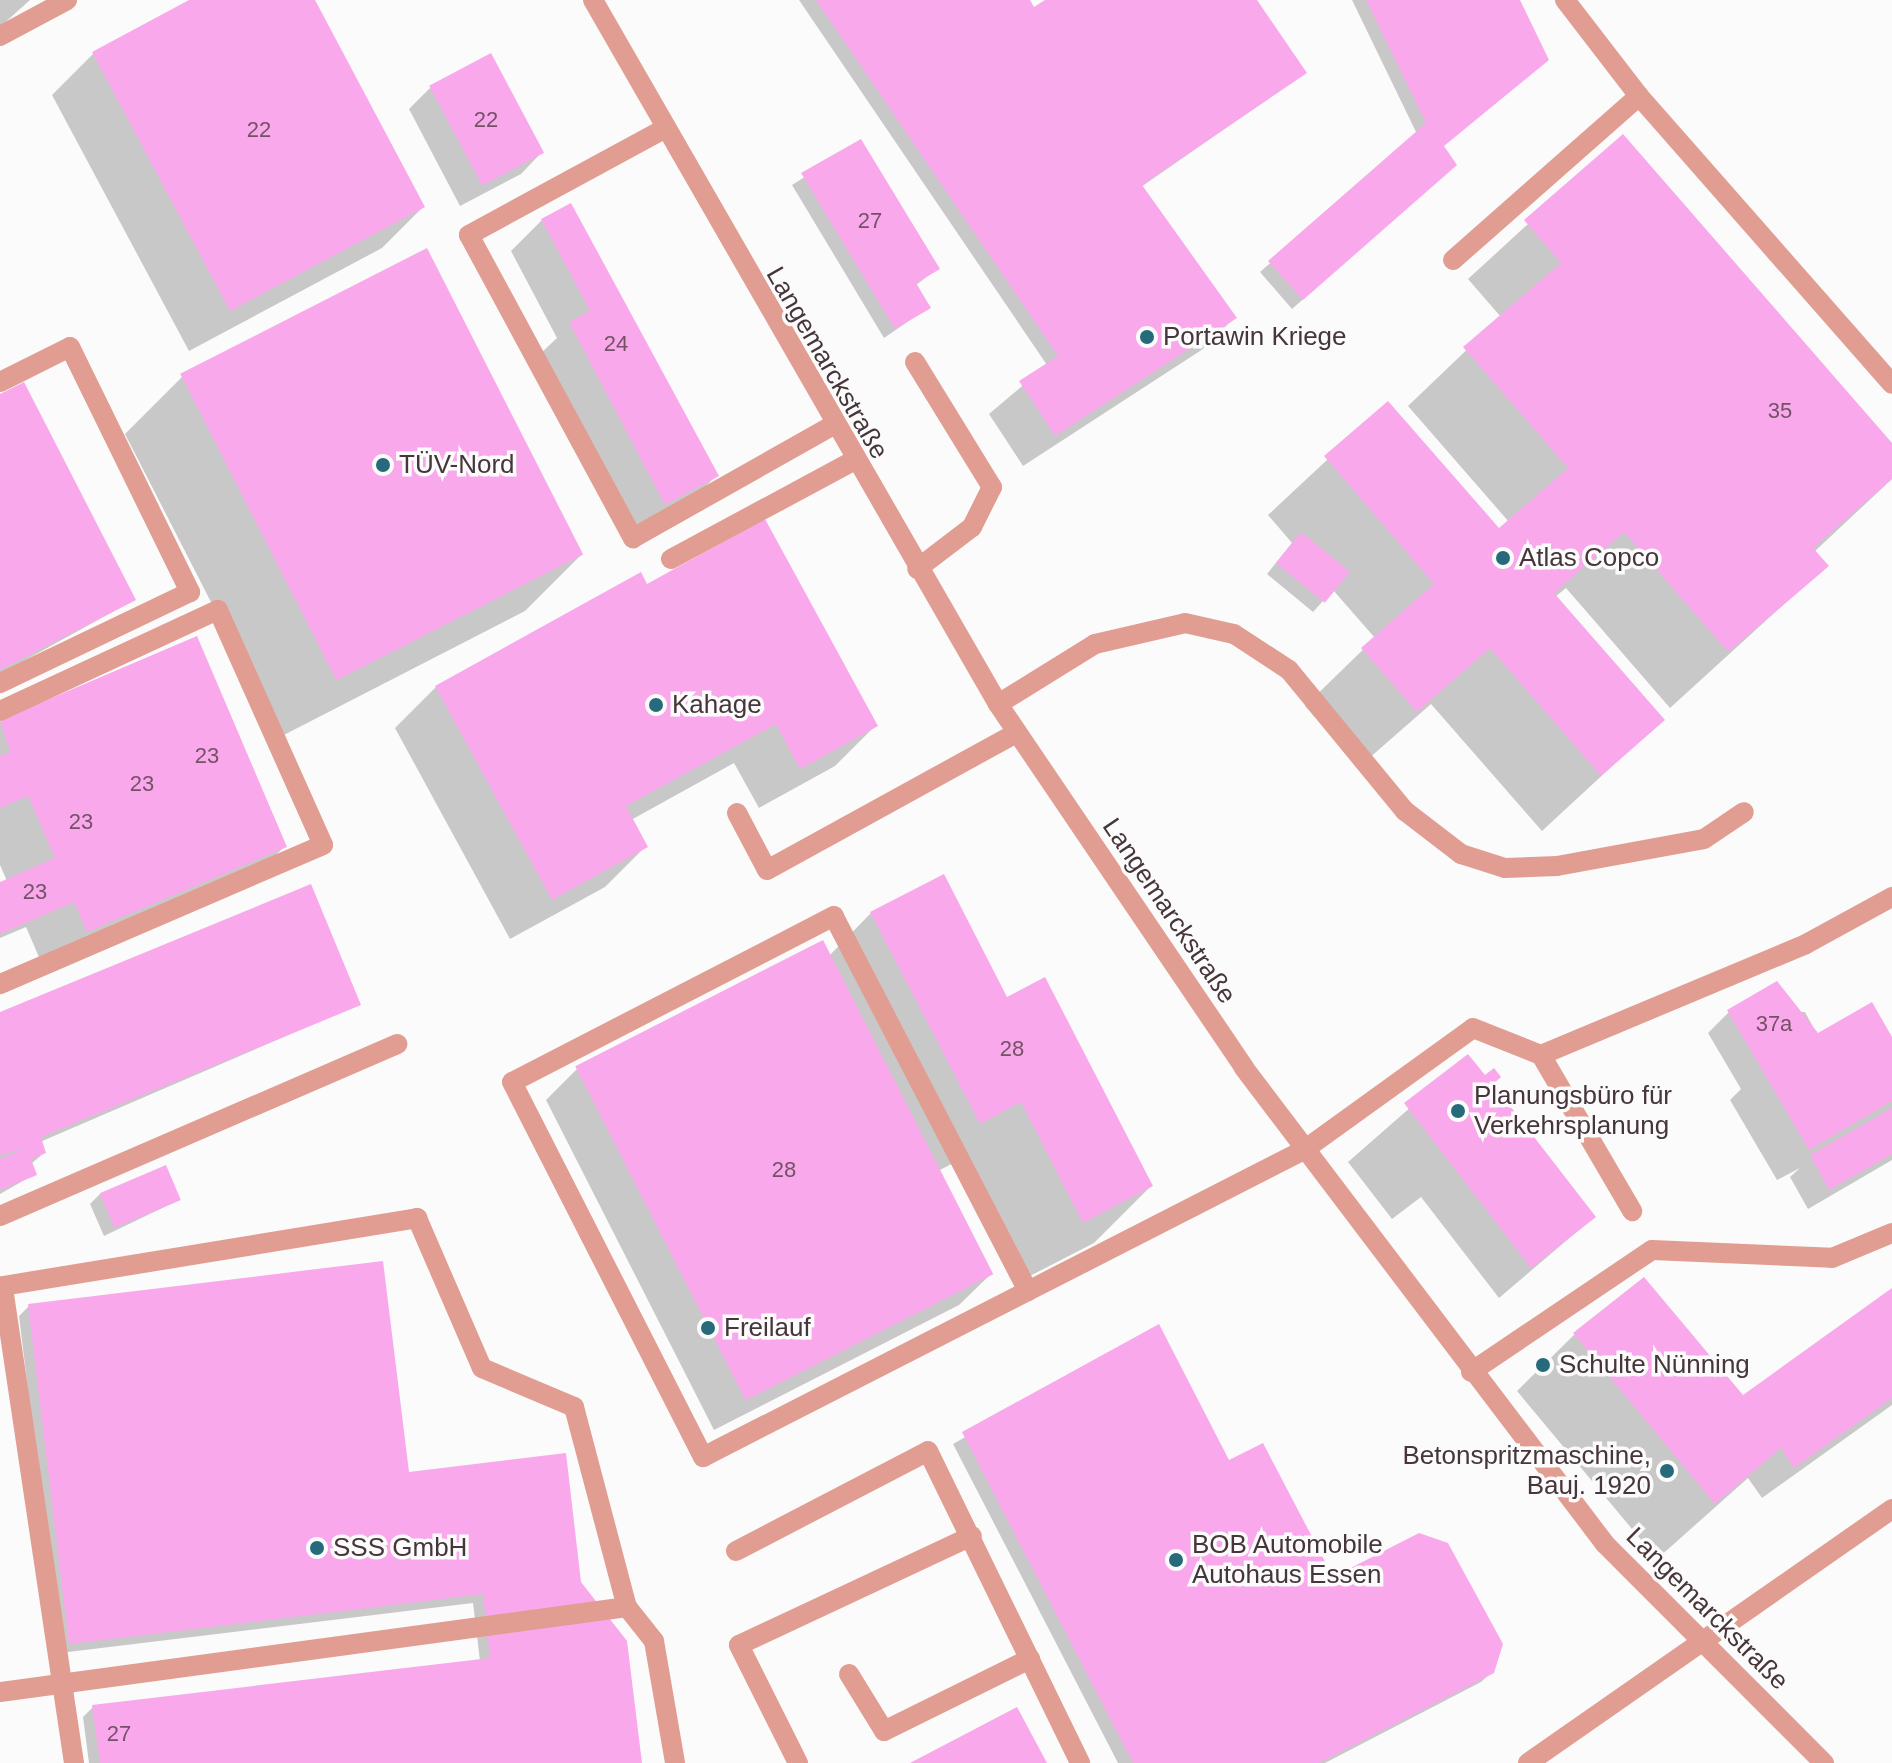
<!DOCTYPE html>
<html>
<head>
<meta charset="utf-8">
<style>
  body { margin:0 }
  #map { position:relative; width:1892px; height:1763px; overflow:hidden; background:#fafbfa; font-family:Arial,sans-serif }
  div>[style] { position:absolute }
  .shadow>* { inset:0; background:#0003 }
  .building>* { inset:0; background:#f9a8ec; transform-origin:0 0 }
  .minor>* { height:20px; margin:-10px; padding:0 10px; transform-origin:10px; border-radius:10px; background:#e19d92 }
  .dots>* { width:22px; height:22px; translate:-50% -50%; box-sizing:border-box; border:4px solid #fafbfa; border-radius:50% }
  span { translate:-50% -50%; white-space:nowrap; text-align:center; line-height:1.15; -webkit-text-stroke:7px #fafbfa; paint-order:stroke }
  .number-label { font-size:22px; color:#735266 }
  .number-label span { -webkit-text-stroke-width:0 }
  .poi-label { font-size:26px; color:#46353a }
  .left { translate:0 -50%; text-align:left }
  .right { translate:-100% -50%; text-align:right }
  .street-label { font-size:26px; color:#46353a }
</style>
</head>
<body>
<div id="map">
  <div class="shadow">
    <i style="clip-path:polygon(0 0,30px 0,0 27px)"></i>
    <i style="clip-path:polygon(193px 0,313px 0,423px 207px,382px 248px,189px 351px,52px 95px,93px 54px)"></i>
    <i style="clip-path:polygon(799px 0,1027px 0,1034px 10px,1047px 0,1255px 0,1305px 73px,1141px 187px,1234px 318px,1203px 349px,1023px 466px,989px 414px,1047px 365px)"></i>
    <i style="clip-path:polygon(1352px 0,1518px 0,1442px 147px,1444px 175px,1292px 309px,1260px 272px,1417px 134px)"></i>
    <i style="clip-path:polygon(430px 88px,541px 153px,521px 174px,460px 206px,409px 109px)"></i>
    <i style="clip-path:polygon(1623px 137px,1892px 446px,1892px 479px,1814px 552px,1826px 566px,1670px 708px,1566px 588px,1555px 597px,1662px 720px,1542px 831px,1431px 704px,1359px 767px,1305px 706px,1375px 638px,1333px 590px,1313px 612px,1267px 574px,1292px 543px,1268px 515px,1387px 404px,1498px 531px,1509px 522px,1408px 406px,1501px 317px,1468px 279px)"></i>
    <i style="clip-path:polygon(860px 142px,937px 269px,916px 285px,929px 307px,884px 338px,792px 185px)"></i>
    <i style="clip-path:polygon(542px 220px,717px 475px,686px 506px,633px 534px,539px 355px,557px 338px,511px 251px)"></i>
    <i style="clip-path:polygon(426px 250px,582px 554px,525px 611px,280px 737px,125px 434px,182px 377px)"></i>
    <i style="clip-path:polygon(0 396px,134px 600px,0 674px)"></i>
    <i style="clip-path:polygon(646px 586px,876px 725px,835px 766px,759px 808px,734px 763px,631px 820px,646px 846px,605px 887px,510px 939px,395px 728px,436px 687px)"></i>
    <i style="clip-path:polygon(196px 639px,284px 847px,243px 888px,45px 971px,26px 927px,0 938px,0 884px,7px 881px,0 865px,0 722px)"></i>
    <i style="clip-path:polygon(871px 913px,1006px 999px,1151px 1186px,1094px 1243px,1026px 1278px,963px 1158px,938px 1171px,991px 1274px,959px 1305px,714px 1430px,546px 1100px,577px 1069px,829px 956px)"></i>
    <i style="clip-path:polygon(358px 1005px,40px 1142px,44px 1153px,31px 1164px,35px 1174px,0 1194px,0 1014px)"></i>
    <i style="clip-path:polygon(1729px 1012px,1805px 1012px,1818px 1036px,1892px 1041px,1892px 1160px,1808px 1209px,1790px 1177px,1800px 1168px,1777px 1180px,1730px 1100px,1741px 1089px,1708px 1033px)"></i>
    <i style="clip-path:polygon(1468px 1057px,1594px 1217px,1499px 1298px,1421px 1197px,1392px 1219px,1348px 1162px)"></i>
    <i style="clip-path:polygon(100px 1194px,179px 1200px,104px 1236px,90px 1204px)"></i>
    <i style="clip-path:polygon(1892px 1291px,1892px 1405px,1762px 1498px,1748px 1478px,1657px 1559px,1517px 1391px,1575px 1334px,1740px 1401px)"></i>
    <i style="clip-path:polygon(29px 1306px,407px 1474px,579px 1582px,640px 1763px,89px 1763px,83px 1717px,93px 1707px,480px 1661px,473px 1603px,60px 1653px,19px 1316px)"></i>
    <i style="clip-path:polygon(1158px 1327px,1228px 1463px,1332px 1580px,1492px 1672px,1481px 1682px,1325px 1763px,1118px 1763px,953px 1444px)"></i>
  </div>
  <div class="building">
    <i style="clip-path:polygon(189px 0,315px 0,425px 207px,230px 311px,92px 52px)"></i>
    <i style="clip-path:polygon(816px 0,1030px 0,1034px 7px,1045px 0,1257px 0,1307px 73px,1142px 185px,1237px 318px,1055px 436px,1019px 381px,1058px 356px)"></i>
    <i style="clip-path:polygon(1366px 0,1520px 0,1549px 60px,1444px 146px,1457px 165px,1303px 300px,1268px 261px,1426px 123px)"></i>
    <i style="left:491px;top:53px;width:113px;height:70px;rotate:62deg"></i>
    <i style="clip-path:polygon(1623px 134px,1892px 443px,1892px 479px,1813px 548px,1829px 566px,1728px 652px,1624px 532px,1554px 593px,1665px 720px,1601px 776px,1490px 648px,1417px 712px,1361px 648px,1434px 584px,1324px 456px,1388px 401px,1499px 528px,1568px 468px,1463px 347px,1561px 263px,1524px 220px)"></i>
    <i style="clip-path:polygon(861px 139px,940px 269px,916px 283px,931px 308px,895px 329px,801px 173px)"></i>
    <i style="clip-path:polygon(571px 203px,719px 476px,665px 505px,569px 322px,590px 311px,541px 219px)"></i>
    <i style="left:427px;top:248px;width:344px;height:277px;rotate:63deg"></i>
    <i style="clip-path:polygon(24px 382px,136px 600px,0 670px,0 394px)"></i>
    <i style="clip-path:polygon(765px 519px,878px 726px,800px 769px,776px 724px,626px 806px,648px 847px,552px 900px,435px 686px,641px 572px,647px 584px)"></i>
    <i style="left:1301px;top:532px;width:63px;height:40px;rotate:39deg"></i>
    <i style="clip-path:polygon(197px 636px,287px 847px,87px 932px,74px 902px,0 934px,0 882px,55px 858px,28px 796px,0 808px,0 756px,10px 752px,0 720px)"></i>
    <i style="clip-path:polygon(944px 874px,1007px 997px,1045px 977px,1153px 1186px,1083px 1223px,1021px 1102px,980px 1124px,870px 912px)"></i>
    <i style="clip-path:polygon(311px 884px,361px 1005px,41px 1137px,46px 1153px,31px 1159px,37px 1175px,0 1190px,0 1159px,24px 1149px,0 1155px,0 1012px)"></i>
    <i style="left:823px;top:940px;width:375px;height:278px;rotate:63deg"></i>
    <i style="clip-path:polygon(1777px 981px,1818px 1033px,1872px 1002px,1892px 1037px,1892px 1101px,1809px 1150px,1727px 1010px)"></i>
    <i style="clip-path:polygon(1468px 1054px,1485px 1075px,1494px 1068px,1501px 1077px,1493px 1084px,1596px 1217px,1531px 1268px,1404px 1103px)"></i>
    <i style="clip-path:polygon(1892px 1108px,1892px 1154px,1829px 1190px,1810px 1155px)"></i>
    <i style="left:166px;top:1165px;width:38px;height:72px;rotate:67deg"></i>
    <i style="clip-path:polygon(383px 1261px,409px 1472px,566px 1453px,581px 1582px,627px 1641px,642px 1763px,100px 1763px,92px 1705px,490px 1658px,483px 1594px,69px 1644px,28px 1304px)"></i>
    <i style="clip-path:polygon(1644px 1277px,1743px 1395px,1892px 1288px,1892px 1398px,1794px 1468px,1781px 1448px,1715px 1504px,1573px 1333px)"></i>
    <i style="clip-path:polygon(1159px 1324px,1229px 1460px,1263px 1443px,1333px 1577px,1419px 1533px,1448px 1543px,1503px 1644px,1494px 1673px,1319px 1763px,1133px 1763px,962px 1432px)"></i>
    <i style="clip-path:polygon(1017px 1707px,1047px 1763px,910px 1763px)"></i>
  </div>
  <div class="minor">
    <i style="left:593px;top:0;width:812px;rotate:60.09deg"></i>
    <i style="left:998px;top:704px;width:439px;rotate:55.9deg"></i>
    <i style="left:1244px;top:1068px;width:597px;rotate:52.82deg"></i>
    <i style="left:1605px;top:1544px;width:310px;rotate:45deg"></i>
    <i style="left:1565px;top:0;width:121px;rotate:52.4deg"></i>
    <i style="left:1639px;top:96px;width:383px;rotate:48.7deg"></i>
    <i style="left:0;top:36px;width:76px;rotate:-28.2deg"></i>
    <i style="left:664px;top:129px;width:222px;rotate:151.5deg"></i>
    <i style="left:469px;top:235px;width:345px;rotate:61.6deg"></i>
    <i style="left:633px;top:538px;width:228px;rotate:-29.4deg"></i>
    <i style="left:1453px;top:260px;width:248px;rotate:-41.4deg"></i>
    <i style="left:915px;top:362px;width:147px;rotate:58.4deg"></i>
    <i style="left:992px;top:487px;width:45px;rotate:116.6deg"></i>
    <i style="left:972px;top:527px;width:69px;rotate:142.6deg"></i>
    <i style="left:0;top:382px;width:78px;rotate:-26.6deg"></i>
    <i style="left:70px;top:347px;width:273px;rotate:63.9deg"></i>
    <i style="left:190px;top:592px;width:211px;rotate:154.4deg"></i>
    <i style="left:671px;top:559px;width:207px;rotate:-28.3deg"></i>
    <i style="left:998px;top:704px;width:114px;rotate:-31.7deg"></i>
    <i style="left:1095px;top:644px;width:92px;rotate:-13.1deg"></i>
    <i style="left:1185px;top:623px;width:50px;rotate:12.7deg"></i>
    <i style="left:1234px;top:634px;width:66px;rotate:33.2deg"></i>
    <i style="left:1289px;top:670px;width:183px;rotate:50.6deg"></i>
    <i style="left:1405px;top:811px;width:71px;rotate:37.5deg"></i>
    <i style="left:1461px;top:854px;width:46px;rotate:17.7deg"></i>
    <i style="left:1505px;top:868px;width:52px;rotate:-2.2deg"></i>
    <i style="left:1557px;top:866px;width:149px;rotate:-10.4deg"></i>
    <i style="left:1704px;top:839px;width:48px;rotate:-34deg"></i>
    <i style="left:0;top:711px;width:240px;rotate:-24.9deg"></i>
    <i style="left:218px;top:610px;width:257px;rotate:65.9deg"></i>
    <i style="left:323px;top:845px;width:352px;rotate:156.7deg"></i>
    <i style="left:737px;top:813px;width:64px;rotate:62.2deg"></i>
    <i style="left:767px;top:870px;width:284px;rotate:-28.8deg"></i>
    <i style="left:1541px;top:1055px;width:181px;rotate:59.7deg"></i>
    <i style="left:0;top:1216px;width:433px;rotate:-23.4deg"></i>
    <i style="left:1028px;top:1291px;width:422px;rotate:-117.4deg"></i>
    <i style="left:834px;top:916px;width:362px;rotate:152.7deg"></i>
    <i style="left:512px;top:1082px;width:421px;rotate:63deg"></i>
    <i style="left:703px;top:1457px;width:675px;rotate:-27.06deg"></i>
    <i style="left:1304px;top:1150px;width:208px;rotate:-35.8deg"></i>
    <i style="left:1473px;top:1028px;width:73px;rotate:21.7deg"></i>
    <i style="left:1541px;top:1055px;width:287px;rotate:-22.7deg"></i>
    <i style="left:1806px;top:944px;width:98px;rotate:-28.7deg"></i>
    <i style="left:1471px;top:1372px;width:218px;rotate:-34deg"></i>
    <i style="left:1652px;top:1250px;width:180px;rotate:2.5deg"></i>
    <i style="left:1832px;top:1258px;width:65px;rotate:-22.6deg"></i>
    <i style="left:736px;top:1551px;width:216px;rotate:-27.5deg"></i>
    <i style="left:928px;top:1451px;width:347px;rotate:64deg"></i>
    <i style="left:849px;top:1674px;width:67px;rotate:58.4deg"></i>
    <i style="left:884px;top:1731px;width:163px;rotate:-26.3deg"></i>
    <i style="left:0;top:1692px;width:633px;rotate:-7.72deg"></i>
    <i style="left:74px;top:1763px;width:482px;rotate:-98.5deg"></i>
    <i style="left:3px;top:1286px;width:420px;rotate:-9.3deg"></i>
    <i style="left:417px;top:1218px;width:163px;rotate:66.6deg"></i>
    <i style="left:482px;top:1368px;width:100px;rotate:23deg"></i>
    <i style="left:574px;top:1407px;width:207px;rotate:75.2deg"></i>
    <i style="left:627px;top:1607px;width:43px;rotate:51.5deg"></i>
    <i style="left:654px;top:1641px;width:124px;rotate:80.2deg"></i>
    <i style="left:798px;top:1763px;width:132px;rotate:-116.6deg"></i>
    <i style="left:739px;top:1645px;width:257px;rotate:-25.1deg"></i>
    <i style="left:1528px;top:1763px;width:444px;rotate:-34.9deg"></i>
  </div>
  <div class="dots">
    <i style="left:1147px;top:337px;background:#266a7b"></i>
    <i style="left:383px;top:465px;background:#266a7b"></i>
    <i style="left:1503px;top:558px;background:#266a7b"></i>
    <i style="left:656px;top:705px;background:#266a7b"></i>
    <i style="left:1458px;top:1111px;background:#266a7b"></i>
    <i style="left:708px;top:1328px;background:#266a7b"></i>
    <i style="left:1543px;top:1365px;background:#266a7b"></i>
    <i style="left:1667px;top:1471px;background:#266a7b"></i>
    <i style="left:317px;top:1548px;background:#266a7b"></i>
    <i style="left:1176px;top:1560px;background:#266a7b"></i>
  </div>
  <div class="number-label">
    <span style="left:486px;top:120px">22</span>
    <span style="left:259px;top:130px">22</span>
    <span style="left:870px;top:221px">27</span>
    <span style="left:616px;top:344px">24</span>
    <span style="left:1780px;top:411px">35</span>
    <span style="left:207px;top:756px">23</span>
    <span style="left:142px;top:784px">23</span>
    <span style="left:81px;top:822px">23</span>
    <span style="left:35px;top:892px">23</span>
    <span style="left:1774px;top:1024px">37a</span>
    <span style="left:1012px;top:1049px">28</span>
    <span style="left:784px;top:1170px">28</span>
    <span style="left:119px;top:1734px">27</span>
  </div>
  <div class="poi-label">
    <span class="left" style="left:1163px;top:337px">Portawin Kriege</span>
    <span class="left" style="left:399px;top:465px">TÜV-Nord</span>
    <span class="left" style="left:1519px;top:558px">Atlas Copco</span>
    <span class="left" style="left:672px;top:705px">Kahage</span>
    <span class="left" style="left:1474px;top:1111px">Planungsbüro für<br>Verkehrsplanung</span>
    <span class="left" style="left:724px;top:1328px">Freilauf</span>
    <span class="left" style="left:1559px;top:1365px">Schulte Nünning</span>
    <span class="right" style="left:1651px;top:1471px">Betonspritzmaschine,<br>Bauj. 1920</span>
    <span class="left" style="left:1192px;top:1560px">BOB Automobile<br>Autohaus Essen</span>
    <span class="left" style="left:333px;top:1548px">SSS GmbH</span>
  </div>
  <div class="street-label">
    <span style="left:827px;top:363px;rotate:60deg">Langemarckstraße</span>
    <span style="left:1169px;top:911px;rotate:56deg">Langemarckstraße</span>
    <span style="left:1707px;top:1609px;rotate:45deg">Langemarckstraße</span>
  </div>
</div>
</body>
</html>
